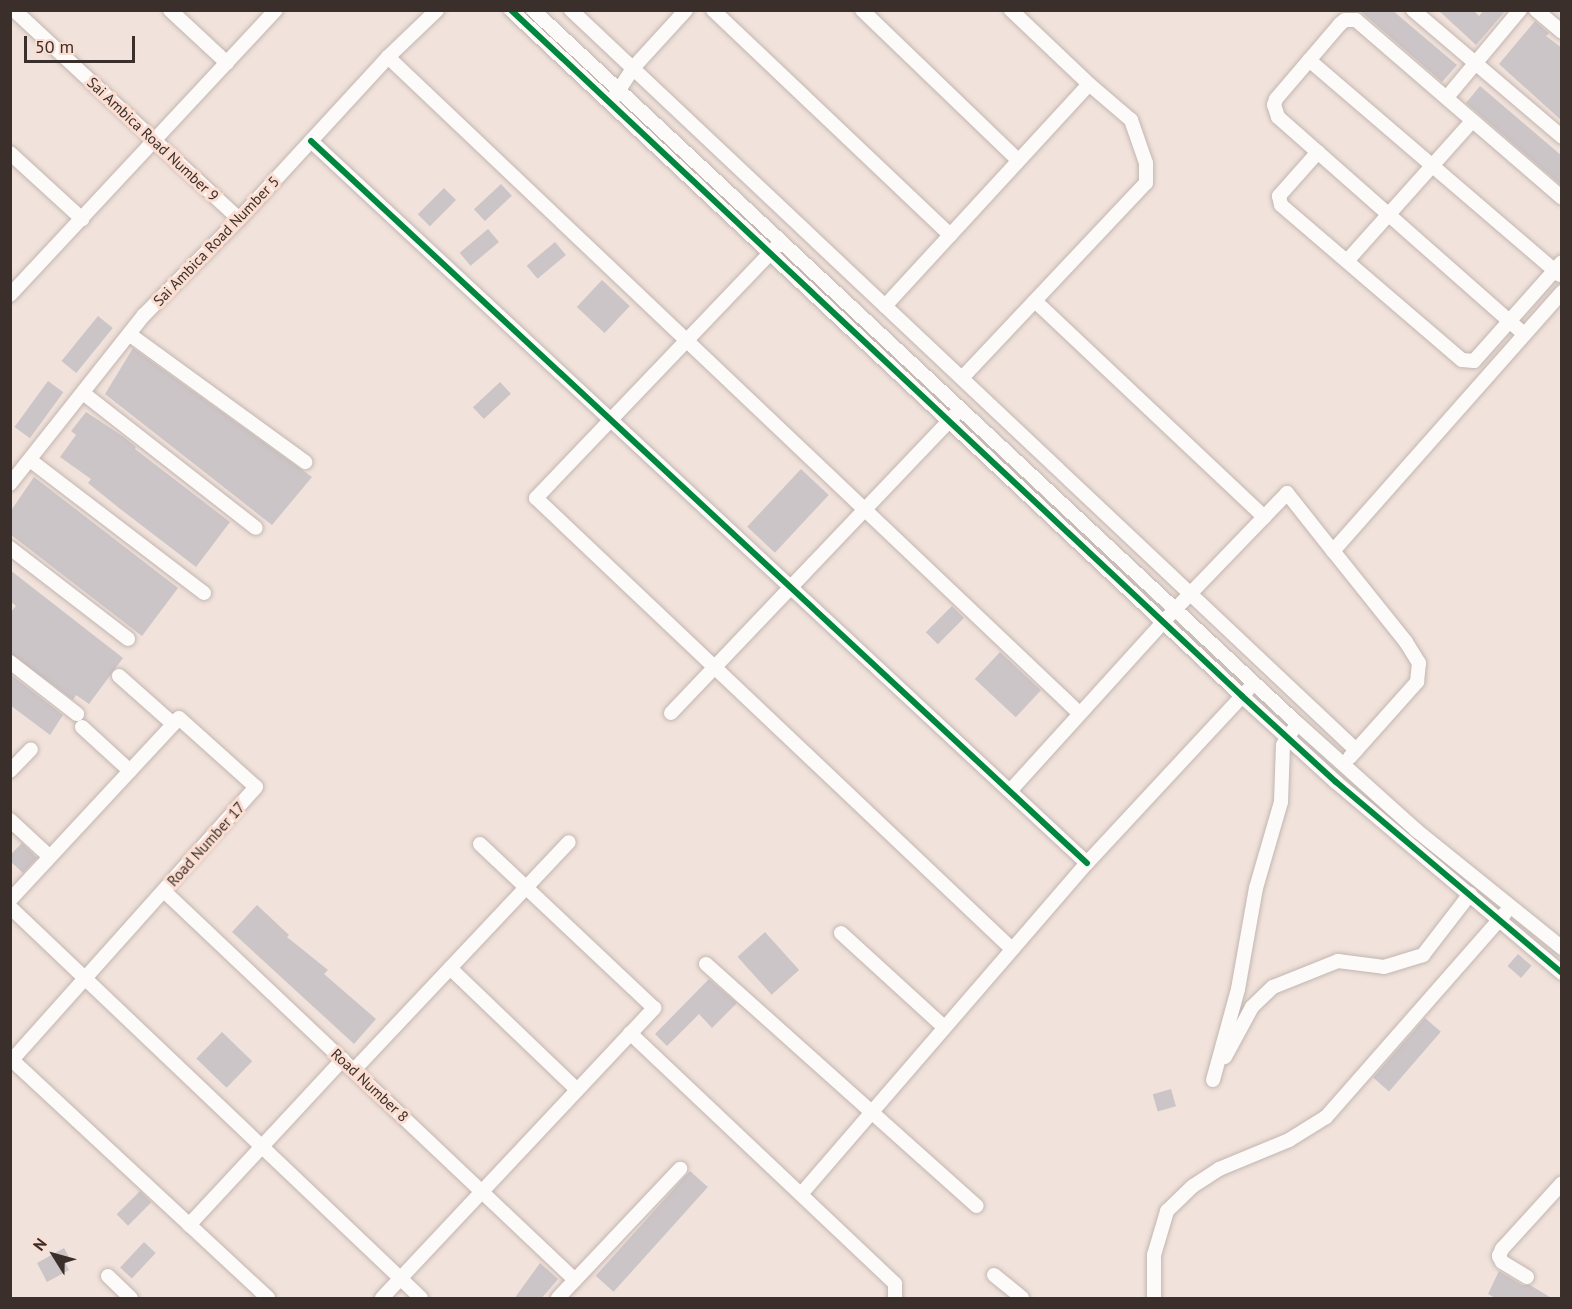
<!DOCTYPE html>
<html>
<head>
<meta charset="utf-8">
<style>
  body { margin:0 }
  #map { position:relative; width:1572px; height:1309px; overflow:hidden; background:#f1e2db; font-family:"PT Sans",sans-serif }
  div>[style] { position:absolute }
  .building>* { inset:0; background:#ccc5c7; transform-origin:0 0 }
  .roads { filter:drop-shadow(0 0 2px #c2b6b1) drop-shadow(0 0 2px #c2b6b1) }
  .minor>* { height:14px; margin:-7px; padding:0 7px; transform-origin:7px; border-radius:7px; background:#fdfbfa }
  .cycleway>* { height:6px; margin:-3px; padding:0 3px; transform-origin:3px; border-radius:3px; background:#00873e }
  span { translate:-50% -50%; white-space:nowrap; text-align:center; line-height:1.15; -webkit-text-stroke:6px #fbded1; paint-order:stroke }
  .street-label { font-size:15px; color:#3a2f2a }
  .frame { position:absolute; inset:0; border:12px solid #3a2f2a; pointer-events:none }
  .north { position:absolute; left:24px; top:1225px; width:60px; height:60px; -webkit-text-stroke:4px #fbded1; paint-order:stroke; rotate:307deg; font-size:16px; font-weight:700; line-height:24px; text-align:center; color:#3a2f2a }
  .north::after { content:''; display:block; margin:auto; width:21px; height:27px; background:#3a2f2a; clip-path:polygon(50% 0,100% 100%,50% 72%,0 100%) }
  .scale { position:absolute; left:24px; top:36px; width:111px; height:27px; box-sizing:border-box; border:3px solid #3a2f2a; border-top:0; padding-left:8px; font-size:18px; line-height:21px; white-space:nowrap; color:#3a2f2a; -webkit-text-stroke:4px #fbded1; paint-order:stroke }
</style>
</head>
<body>
<div id="map">
  <div class="building">
    <i style="clip-path:polygon(1359px 10px,1392px 10px,1457px 65px,1442px 82px)"></i>
    <i style="clip-path:polygon(1438px 10px,1473px 10px,1479px 16px,1484px 10px,1506px 10px,1476px 45px)"></i>
    <i style="clip-path:polygon(1535px 21px,1549px 33px,1546px 36px,1562px 48px,1562px 121px,1499px 64px)"></i>
    <i style="clip-path:polygon(1480px 86px,1562px 156px,1562px 186px,1466px 103px)"></i>
    <i style="left:501px;top:184px;width:16px;height:37px;rotate:47deg"></i>
    <i style="left:444px;top:188px;width:17px;height:37px;rotate:45deg"></i>
    <i style="left:488px;top:229px;width:17px;height:37px;rotate:50deg"></i>
    <i style="left:555px;top:242px;width:17px;height:37px;rotate:50deg"></i>
    <i style="left:602px;top:280px;width:38px;height:37px;rotate:43deg"></i>
    <i style="left:98px;top:316px;width:19px;height:58px;rotate:39deg"></i>
    <i style="clip-path:polygon(133px 348px,312px 477px,272px 525px,105px 394px)"></i>
    <i style="left:48px;top:381px;width:19px;height:57px;rotate:36deg"></i>
    <i style="left:500px;top:382px;width:16px;height:37px;rotate:47deg"></i>
    <i style="clip-path:polygon(86px 412px,124px 437px,136px 447px,135px 449px,230px 522px,196px 567px,119px 508px,88px 483px,91px 479px,60px 457px,76px 435px,71px 431px)"></i>
    <i style="left:801px;top:469px;width:38px;height:79px;rotate:43deg"></i>
    <i style="clip-path:polygon(34px 477px,178px 588px,142px 636px,10px 534px,10px 512px)"></i>
    <i style="clip-path:polygon(10px 570px,123px 658px,89px 704px,76px 695px,73px 700px,10px 653px,10px 613px,16px 606px,10px 601px)"></i>
    <i style="left:952px;top:606px;width:17px;height:37px;rotate:45deg"></i>
    <i style="left:1000px;top:652px;width:56px;height:37px;rotate:43deg"></i>
    <i style="clip-path:polygon(10px 674px,63px 715px,50px 735px,10px 705px)"></i>
    <i style="clip-path:polygon(22px 843px,37px 858px,23px 873px,10px 861px,10px 855px)"></i>
    <i style="clip-path:polygon(257px 905px,289px 935px,287px 937px,328px 970px,324px 974px,376px 1019px,354px 1044px,232px 932px)"></i>
    <i style="left:765px;top:932px;width:51px;height:37px;rotate:48deg"></i>
    <i style="left:1518px;top:954px;width:18px;height:16px;rotate:41deg"></i>
    <i style="clip-path:polygon(709px 979px,737px 1003px,712px 1028px,699px 1014px,667px 1046px,655px 1034px)"></i>
    <i style="left:1425px;top:1018px;width:21px;height:79px;rotate:41deg"></i>
    <i style="left:222px;top:1032px;width:42px;height:37px;rotate:44deg"></i>
    <i style="left:1171px;top:1089px;width:18px;height:19px;rotate:74deg"></i>
    <i style="left:690px;top:1171px;width:24px;height:141px;rotate:42deg"></i>
    <i style="left:140px;top:1191px;width:16px;height:33px;rotate:45deg"></i>
    <i style="left:144px;top:1242px;width:16px;height:35px;rotate:43deg"></i>
    <i style="clip-path:polygon(64px 1248px,70px 1259px,65px 1262px,69px 1270px,47px 1282px,37px 1263px)"></i>
    <i style="clip-path:polygon(540px 1263px,558px 1279px,541px 1299px,514px 1299px)"></i>
    <i style="clip-path:polygon(1499px 1271px,1522px 1285px,1530px 1285px,1553px 1299px,1497px 1299px,1488px 1294px)"></i>
  </div>
  <div class="roads">
    <div class="minor">
      <i style="left:14px;top:10px;width:307px;rotate:42.9deg"></i>
      <i style="left:170px;top:10px;width:78px;rotate:42.9deg"></i>
      <i style="left:511px;top:10px;width:1002px;rotate:43.18deg"></i>
      <i style="left:1242px;top:696px;width:127px;rotate:42.5deg"></i>
      <i style="left:1336px;top:782px;width:296px;rotate:40.2deg"></i>
      <i style="left:533px;top:10px;width:1046px;rotate:43.03deg"></i>
      <i style="left:1298px;top:724px;width:159px;rotate:41.9deg"></i>
      <i style="left:1416px;top:830px;width:188px;rotate:38.9deg"></i>
      <i style="left:571px;top:10px;width:1079px;rotate:43.31deg"></i>
      <i style="left:713px;top:10px;width:327px;rotate:43.5deg"></i>
      <i style="left:862px;top:10px;width:216px;rotate:43.9deg"></i>
      <i style="left:1413px;top:10px;width:196px;rotate:40.4deg"></i>
      <i style="left:1536px;top:10px;width:34px;rotate:40deg"></i>
      <i style="left:388px;top:57px;width:953px;rotate:43.51deg"></i>
      <i style="left:1309px;top:60px;width:330px;rotate:40.6deg"></i>
      <i style="left:615px;top:96px;width:33px;rotate:-57deg"></i>
      <i style="left:633px;top:68px;width:79px;rotate:-47.6deg"></i>
      <i style="left:1448px;top:96px;width:112px;rotate:-50.1deg"></i>
      <i style="left:311px;top:141px;width:1060px;rotate:42.94deg"></i>
      <i style="left:1318px;top:152px;width:59px;rotate:131.6deg"></i>
      <i style="left:1279px;top:196px;width:9px;rotate:77deg"></i>
      <i style="left:1281px;top:205px;width:238px;rotate:40.6deg"></i>
      <i style="left:1462px;top:360px;width:12px;rotate:5deg"></i>
      <i style="left:1474px;top:361px;width:132px;rotate:-48.4deg"></i>
      <i style="left:10px;top:153px;width:98px;rotate:42.5deg"></i>
      <i style="left:775px;top:248px;width:346px;rotate:133.7deg"></i>
      <i style="left:536px;top:498px;width:656px;rotate:43.46deg"></i>
      <i style="left:1347px;top:261px;width:188px;rotate:-48.2deg"></i>
      <i style="left:10px;top:295px;width:390px;rotate:-47deg"></i>
      <i style="left:1035px;top:301px;width:315px;rotate:43.3deg"></i>
      <i style="left:885px;top:306px;width:301px;rotate:-47.4deg"></i>
      <i style="left:129px;top:334px;width:218px;rotate:36deg"></i>
      <i style="left:1524px;top:334px;width:328px;rotate:-138.6deg"></i>
      <i style="left:1278px;top:117px;width:13px;rotate:-108deg"></i>
      <i style="left:1274px;top:105px;width:6px;rotate:-72deg"></i>
      <i style="left:1276px;top:99px;width:99px;rotate:-49.5deg"></i>
      <i style="left:1340px;top:24px;width:6px;rotate:-39deg"></i>
      <i style="left:1345px;top:20px;width:11px"></i>
      <i style="left:1356px;top:20px;width:272px;rotate:40.8deg"></i>
      <i style="left:962px;top:378px;width:268px;rotate:-46.7deg"></i>
      <i style="left:1146px;top:183px;width:20px;rotate:-90deg"></i>
      <i style="left:1146px;top:163px;width:46px;rotate:-109.2deg"></i>
      <i style="left:1131px;top:120px;width:55px;rotate:-139.4deg"></i>
      <i style="left:1089px;top:84px;width:108px;rotate:-136.5deg"></i>
      <i style="left:83px;top:393px;width:219px;rotate:38deg"></i>
      <i style="left:30px;top:460px;width:219px;rotate:37.4deg"></i>
      <i style="left:10px;top:484px;width:216px;rotate:-51.6deg"></i>
      <i style="left:144px;top:315px;width:135px;rotate:-45.3deg"></i>
      <i style="left:239px;top:219px;width:220px;rotate:-47.4deg"></i>
      <i style="left:388px;top:57px;width:68px;rotate:-43.8deg"></i>
      <i style="left:10px;top:548px;width:149px;rotate:37.6deg"></i>
      <i style="left:10px;top:662px;width:85px;rotate:37.8deg"></i>
      <i style="left:119px;top:676px;width:72px;rotate:41.6deg"></i>
      <i style="left:671px;top:713px;width:412px;rotate:-46.4deg"></i>
      <i style="left:82px;top:727px;width:65px;rotate:42.5deg"></i>
      <i style="left:1350px;top:757px;width:101px;rotate:-48.2deg"></i>
      <i style="left:1417px;top:682px;width:19px;rotate:-84deg"></i>
      <i style="left:1419px;top:663px;width:25px;rotate:-122deg"></i>
      <i style="left:1406px;top:642px;width:117px;rotate:-128.7deg"></i>
      <i style="left:1333px;top:551px;width:346px;rotate:-48.5deg"></i>
      <i style="left:10px;top:771px;width:30px;rotate:-46deg"></i>
      <i style="left:1010px;top:791px;width:228px;rotate:-47.8deg"></i>
      <i style="left:1163px;top:622px;width:179px;rotate:-46.1deg"></i>
      <i style="left:1287px;top:493px;width:74px;rotate:51.6deg"></i>
      <i style="left:10px;top:820px;width:54px;rotate:42.8deg"></i>
      <i style="left:164px;top:891px;width:566px;rotate:43.42deg"></i>
      <i style="left:10px;top:900px;width:248px;rotate:-47.1deg"></i>
      <i style="left:179px;top:718px;width:103px;rotate:41.9deg"></i>
      <i style="left:256px;top:787px;width:369px;rotate:131.8deg"></i>
      <i style="left:10px;top:907px;width:567px;rotate:43.57deg"></i>
      <i style="left:841px;top:933px;width:139px;rotate:42.4deg"></i>
      <i style="left:706px;top:964px;width:363px;rotate:41.8deg"></i>
      <i style="left:450px;top:968px;width:176px;rotate:43.8deg"></i>
      <i style="left:630px;top:1033px;width:365px;rotate:43.4deg"></i>
      <i style="left:895px;top:1284px;width:14px;rotate:90deg"></i>
      <i style="left:1225px;top:1057px;width:57px;rotate:-61.6deg"></i>
      <i style="left:1252px;top:1007px;width:29px;rotate:-44deg"></i>
      <i style="left:1273px;top:987px;width:70px;rotate:-21.8deg"></i>
      <i style="left:1338px;top:961px;width:46px;rotate:7.4deg"></i>
      <i style="left:1384px;top:967px;width:41px;rotate:-17.1deg"></i>
      <i style="left:1423px;top:955px;width:77px;rotate:-52.4deg"></i>
      <i style="left:12px;top:1060px;width:350px;rotate:42.9deg"></i>
      <i style="left:354px;top:1070px;width:313px;rotate:-46.7deg"></i>
      <i style="left:1213px;top:1080px;width:94px;rotate:-74.6deg"></i>
      <i style="left:1238px;top:989px;width:103px;rotate:-79.9deg"></i>
      <i style="left:1256px;top:888px;width:90px;rotate:-73.8deg"></i>
      <i style="left:1281px;top:802px;width:57px;rotate:-88deg"></i>
      <i style="left:1283px;top:745px;width:17px;rotate:-57deg"></i>
      <i style="left:802px;top:1193px;width:436px;rotate:-49.2deg"></i>
      <i style="left:1087px;top:863px;width:236px;rotate:-47.1deg"></i>
      <i style="left:189px;top:1225px;width:226px;rotate:-47.1deg"></i>
      <i style="left:994px;top:1275px;width:36px;rotate:39deg"></i>
      <i style="left:108px;top:1276px;width:32px;rotate:44deg"></i>
      <i style="left:1527px;top:1277px;width:29px;rotate:-149deg"></i>
      <i style="left:1502px;top:1262px;width:7px;rotate:-117deg"></i>
      <i style="left:1499px;top:1256px;width:8px;rotate:-67deg"></i>
      <i style="left:1502px;top:1249px;width:89px;rotate:-47.7deg"></i>
      <i style="left:382px;top:1298px;width:398px;rotate:-46.8deg"></i>
      <i style="left:654px;top:1008px;width:239px;rotate:-136.7deg"></i>
      <i style="left:558px;top:1298px;width:178px;rotate:-46.6deg"></i>
      <i style="left:1154px;top:1298px;width:43px;rotate:-90deg"></i>
      <i style="left:1154px;top:1255px;width:46px;rotate:-73.5deg"></i>
      <i style="left:1167px;top:1211px;width:36px;rotate:-44deg"></i>
      <i style="left:1193px;top:1186px;width:31px;rotate:-33deg"></i>
      <i style="left:1219px;top:1169px;width:76px;rotate:-22.5deg"></i>
      <i style="left:1289px;top:1140px;width:44px;rotate:-31.9deg"></i>
      <i style="left:1326px;top:1117px;width:271px;rotate:-48.7deg"></i>
    </div>
  </div>
  <div class="cycleway">
    <i style="left:511px;top:10px;width:1002px;rotate:43.18deg"></i>
    <i style="left:1242px;top:696px;width:127px;rotate:42.5deg"></i>
    <i style="left:1336px;top:782px;width:296px;rotate:40.2deg"></i>
    <i style="left:311px;top:141px;width:1060px;rotate:42.94deg"></i>
  </div>
  <div class="street-label">
    <span style="left:153px;top:139px;rotate:43deg">Sai Ambica Road Number 9</span>
    <span style="left:216px;top:241px;rotate:-46deg">Sai Ambica Road Number 5</span>
    <span style="left:206px;top:844px;rotate:-48deg">Road Number 17</span>
    <span style="left:370px;top:1085px;rotate:43deg">Road Number 8</span>
  </div>
  <div class="frame"></div>
  <div class="north">N</div>
  <div class="scale">50 m</div>
</div>
</body>
</html>
